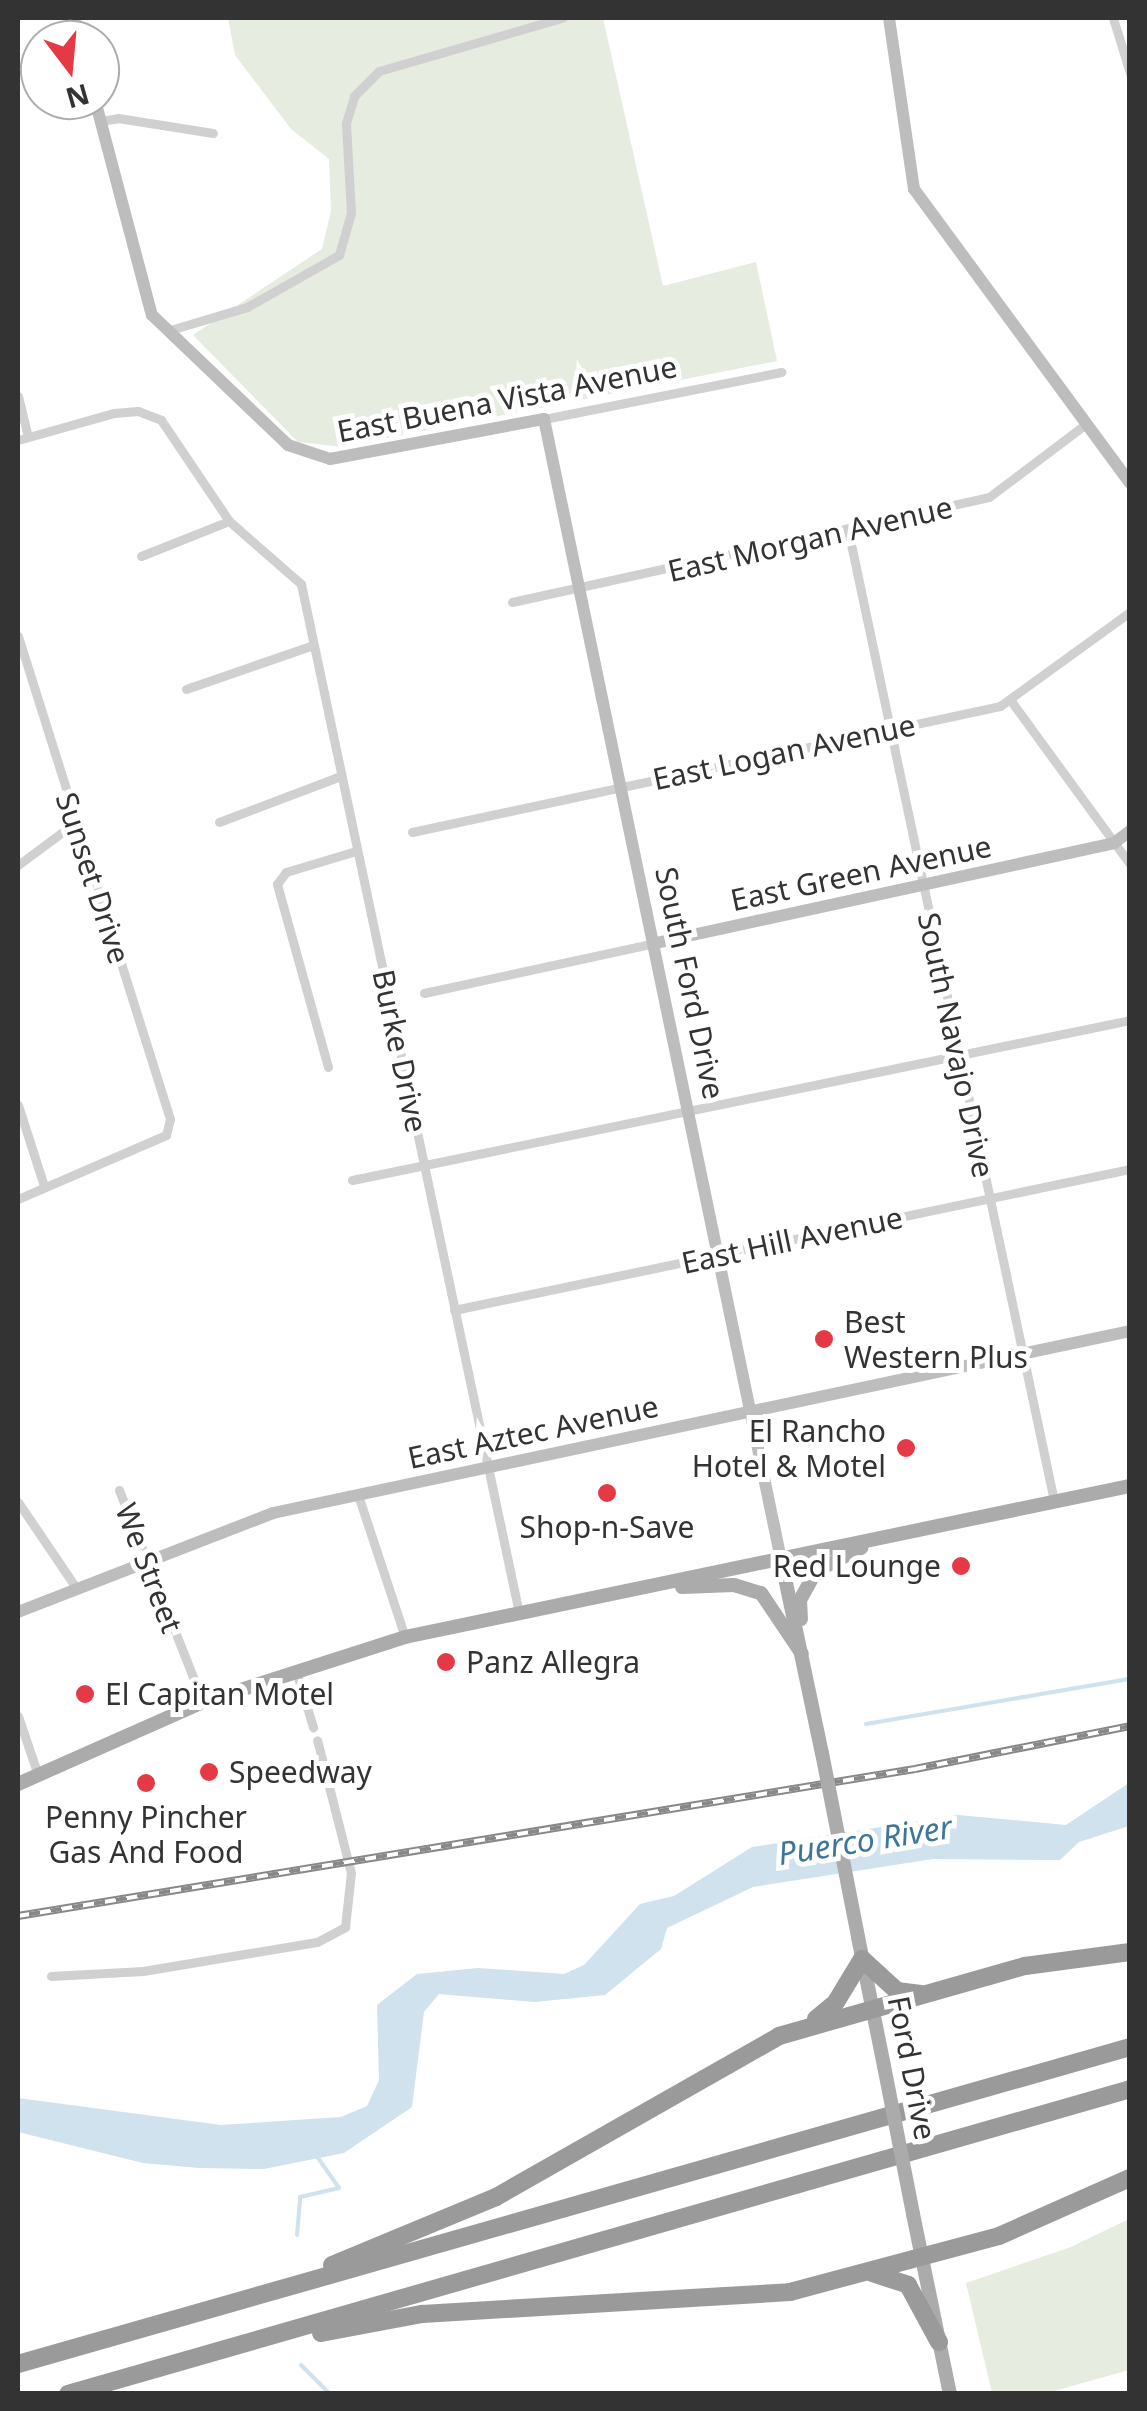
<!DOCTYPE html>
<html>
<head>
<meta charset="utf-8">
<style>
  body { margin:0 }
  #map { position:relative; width:1147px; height:2411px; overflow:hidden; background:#fff; font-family:"Noto Sans",sans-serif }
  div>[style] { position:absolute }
  .green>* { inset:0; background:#e6ecdf }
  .water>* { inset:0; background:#cfe2ee }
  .stream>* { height:4px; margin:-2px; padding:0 2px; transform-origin:2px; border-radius:2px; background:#cfe2ee }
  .street>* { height:9px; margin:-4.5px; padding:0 4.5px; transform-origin:4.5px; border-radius:4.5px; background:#d0d0d0 }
  .secondary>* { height:12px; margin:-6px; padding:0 6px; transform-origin:6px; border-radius:6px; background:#bdbdbd }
  .primary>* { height:14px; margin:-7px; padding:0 7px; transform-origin:7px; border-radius:7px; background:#ababab }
  .highway>* { height:18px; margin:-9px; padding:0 9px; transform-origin:9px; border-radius:9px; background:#9a9a9a }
  .rail>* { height:8px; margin-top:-4px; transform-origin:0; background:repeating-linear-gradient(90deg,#fff 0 11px,#888 0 22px); box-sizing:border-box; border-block:2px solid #888 }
  .primary-bridge>* { height:14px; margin:-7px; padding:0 7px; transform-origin:7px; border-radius:7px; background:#ababab }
  .dots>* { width:28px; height:28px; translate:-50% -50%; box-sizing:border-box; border:5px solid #fff; border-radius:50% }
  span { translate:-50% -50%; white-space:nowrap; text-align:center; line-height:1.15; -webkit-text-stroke:10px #fff; paint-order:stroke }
  .street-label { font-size:30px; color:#333 }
  .poi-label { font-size:30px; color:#333 }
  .left { translate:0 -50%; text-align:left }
  .right { translate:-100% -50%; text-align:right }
  .water-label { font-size:32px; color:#3f7597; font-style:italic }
  .frame { position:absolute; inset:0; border:20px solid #333; pointer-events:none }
  .north { position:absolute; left:20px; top:20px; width:100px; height:100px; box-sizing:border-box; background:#fff; border:2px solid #adadad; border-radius:50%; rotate:164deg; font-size:28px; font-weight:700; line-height:40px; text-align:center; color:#333 }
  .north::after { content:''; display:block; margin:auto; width:35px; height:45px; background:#e63946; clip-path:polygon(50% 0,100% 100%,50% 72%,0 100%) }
</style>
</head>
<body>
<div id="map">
  <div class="green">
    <i style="clip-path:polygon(228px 18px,603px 18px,663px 286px,756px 262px,777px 361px,342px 447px,298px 442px,193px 335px,322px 249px,331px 211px,329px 159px,291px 129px,235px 55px)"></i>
    <i style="clip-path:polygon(1129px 2219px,1129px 2370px,1047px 2393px,992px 2393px,966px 2283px,1071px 2247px)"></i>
  </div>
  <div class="water">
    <i style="clip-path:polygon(1129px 1783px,1129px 1826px,1079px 1842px,1060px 1860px,933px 1859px,753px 1887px,667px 1928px,661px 1949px,605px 1995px,535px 2002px,439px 1994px,424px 2012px,412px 2107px,344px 2153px,264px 2169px,199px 2168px,143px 2163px,18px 2132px,18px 2098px,221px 2125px,341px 2117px,367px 2106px,379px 2080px,377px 2005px,417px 1974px,478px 1968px,564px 1974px,584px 1965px,640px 1904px,674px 1896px,752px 1847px,958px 1815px,1066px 1825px)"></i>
  </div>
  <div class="stream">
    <i style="left:866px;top:1724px;width:268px;rotate:-9.7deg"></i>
    <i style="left:297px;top:2235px;width:38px;rotate:-85deg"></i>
    <i style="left:300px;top:2197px;width:40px;rotate:-13deg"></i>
    <i style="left:339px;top:2188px;width:40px;rotate:-124.9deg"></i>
    <i style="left:301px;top:2365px;width:41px;rotate:45deg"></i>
  </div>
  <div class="street">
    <i style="left:1113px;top:18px;width:58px;rotate:72.8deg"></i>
    <i style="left:100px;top:121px;width:18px;rotate:-9deg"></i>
    <i style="left:118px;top:118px;width:96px;rotate:9deg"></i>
    <i style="left:167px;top:331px;width:84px;rotate:-16.7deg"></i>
    <i style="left:247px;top:307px;width:106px;rotate:-29.5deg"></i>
    <i style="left:339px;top:255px;width:44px;rotate:-74.1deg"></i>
    <i style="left:351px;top:213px;width:90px;rotate:-93.2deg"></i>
    <i style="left:346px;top:123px;width:28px;rotate:-73deg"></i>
    <i style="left:354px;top:96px;width:35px;rotate:-45deg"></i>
    <i style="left:379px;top:71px;width:191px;rotate:-16.2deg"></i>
    <i style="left:18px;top:396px;width:42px;rotate:76.3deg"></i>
    <i style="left:544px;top:419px;width:242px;rotate:-11.2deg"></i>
    <i style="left:18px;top:440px;width:100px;rotate:-15.7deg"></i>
    <i style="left:114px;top:413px;width:24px;rotate:-5deg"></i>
    <i style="left:138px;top:411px;width:25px;rotate:21deg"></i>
    <i style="left:161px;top:420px;width:122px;rotate:56deg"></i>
    <i style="left:229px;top:521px;width:96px;rotate:41.2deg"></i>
    <i style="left:301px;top:584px;width:1052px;rotate:78.04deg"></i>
    <i style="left:848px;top:530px;width:993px;rotate:78.02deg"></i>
    <i style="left:141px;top:556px;width:95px;rotate:-21.7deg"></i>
    <i style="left:512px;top:602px;width:488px;rotate:-12.4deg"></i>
    <i style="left:989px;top:497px;width:121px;rotate:-37deg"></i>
    <i style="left:18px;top:636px;width:506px;rotate:72.53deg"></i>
    <i style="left:170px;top:1119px;width:16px;rotate:104deg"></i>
    <i style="left:166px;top:1135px;width:161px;rotate:156.6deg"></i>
    <i style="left:186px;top:689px;width:134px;rotate:-19.1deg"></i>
    <i style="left:1011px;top:701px;width:202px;rotate:53.9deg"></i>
    <i style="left:219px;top:822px;width:130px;rotate:-20.7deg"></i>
    <i style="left:412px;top:832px;width:601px;rotate:-12.09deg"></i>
    <i style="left:1000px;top:706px;width:160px;rotate:-35.9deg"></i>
    <i style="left:18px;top:865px;width:72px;rotate:-36.6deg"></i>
    <i style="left:424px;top:993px;width:237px;rotate:-12.2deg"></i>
    <i style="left:328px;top:1067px;width:190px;rotate:-105.6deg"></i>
    <i style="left:277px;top:884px;width:15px;rotate:-53deg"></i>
    <i style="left:286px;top:872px;width:73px;rotate:-16.7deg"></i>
    <i style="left:18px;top:1105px;width:85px;rotate:72.2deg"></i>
    <i style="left:352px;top:1180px;width:794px;rotate:-11.62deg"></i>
    <i style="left:454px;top:1310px;width:691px;rotate:-11.78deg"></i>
    <i style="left:119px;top:1490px;width:228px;rotate:68.4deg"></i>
    <i style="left:358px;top:1495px;width:150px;rotate:71.7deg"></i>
    <i style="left:18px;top:1502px;width:105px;rotate:55.9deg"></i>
    <i style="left:296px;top:1671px;width:59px;rotate:73.1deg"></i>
    <i style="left:18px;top:1716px;width:62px;rotate:71.3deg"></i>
    <i style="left:51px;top:1976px;width:92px;rotate:-3.1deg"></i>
    <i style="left:143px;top:1971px;width:176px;rotate:-9.5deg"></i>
    <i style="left:317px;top:1942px;width:32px;rotate:-28deg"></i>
    <i style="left:345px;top:1927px;width:54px;rotate:-83.7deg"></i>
    <i style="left:351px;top:1873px;width:137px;rotate:-104.3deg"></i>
  </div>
  <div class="secondary">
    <i style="left:74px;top:18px;width:23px;rotate:75deg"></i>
    <i style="left:889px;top:18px;width:173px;rotate:81.7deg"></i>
    <i style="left:914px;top:189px;width:365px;rotate:53.7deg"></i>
    <i style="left:95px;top:100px;width:222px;rotate:75.2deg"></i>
    <i style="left:152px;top:315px;width:188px;rotate:43.7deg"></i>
    <i style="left:288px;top:445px;width:44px;rotate:18.4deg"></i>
    <i style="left:330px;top:459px;width:218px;rotate:-10.6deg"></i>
    <i style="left:544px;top:419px;width:1164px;rotate:78.26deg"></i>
    <i style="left:656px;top:943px;width:469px;rotate:-12.3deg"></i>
    <i style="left:1114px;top:843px;width:20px;rotate:-37deg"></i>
    <i style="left:18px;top:1612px;width:274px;rotate:-21.2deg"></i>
    <i style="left:273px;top:1513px;width:876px;rotate:-11.99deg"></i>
  </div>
  <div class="primary">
    <i style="left:781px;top:1559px;width:198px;rotate:78.1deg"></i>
    <i style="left:682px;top:1587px;width:52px;rotate:-2.2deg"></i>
    <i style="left:734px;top:1585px;width:28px;rotate:17deg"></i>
    <i style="left:761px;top:1593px;width:73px;rotate:56.1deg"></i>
    <i style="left:801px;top:1619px;width:19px;rotate:-93deg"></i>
    <i style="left:800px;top:1600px;width:33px;rotate:-61deg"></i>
    <i style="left:816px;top:1571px;width:51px;rotate:-27.1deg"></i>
    <i style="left:18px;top:1784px;width:202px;rotate:-23.9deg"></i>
    <i style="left:203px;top:1702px;width:212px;rotate:-17.8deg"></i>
    <i style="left:405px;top:1637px;width:741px;rotate:-11.77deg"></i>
    <i style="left:858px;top:1937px;width:132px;rotate:78.6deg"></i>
    <i style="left:913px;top:2214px;width:184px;rotate:78.4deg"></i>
  </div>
  <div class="highway">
    <i style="left:816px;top:2019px;width:26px;rotate:-40deg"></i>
    <i style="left:836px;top:2002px;width:50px;rotate:-58.8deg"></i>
    <i style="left:862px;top:1959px;width:47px;rotate:42.4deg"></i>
    <i style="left:897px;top:1991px;width:24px;rotate:7deg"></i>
    <i style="left:332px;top:2265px;width:178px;rotate:-22.5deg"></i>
    <i style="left:496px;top:2197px;width:326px;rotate:-29.6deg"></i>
    <i style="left:779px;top:2036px;width:256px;rotate:-15.9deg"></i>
    <i style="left:1025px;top:1966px;width:106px;rotate:-7.6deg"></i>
    <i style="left:872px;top:2273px;width:38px;rotate:18deg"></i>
    <i style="left:908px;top:2285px;width:65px;rotate:61.5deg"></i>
    <i style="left:321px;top:2333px;width:103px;rotate:-10.7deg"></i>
    <i style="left:422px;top:2314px;width:369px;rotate:-3.4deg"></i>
    <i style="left:790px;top:2292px;width:216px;rotate:-15deg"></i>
    <i style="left:999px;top:2236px;width:143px;rotate:-23.9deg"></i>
    <i style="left:18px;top:2364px;width:1156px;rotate:-15.91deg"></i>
    <i style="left:68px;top:2394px;width:1105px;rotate:-16.02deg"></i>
  </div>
  <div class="rail">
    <i style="left:18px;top:1916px;width:909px;rotate:-9.31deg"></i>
    <i style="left:915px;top:1769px;width:219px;rotate:-11.3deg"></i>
  </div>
  <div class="primary-bridge">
    <i style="left:822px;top:1753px;width:187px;rotate:78.9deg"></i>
    <i style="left:884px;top:2066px;width:151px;rotate:78.9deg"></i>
  </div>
  <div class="dots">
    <i style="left:824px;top:1339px;background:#e63946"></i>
    <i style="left:906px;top:1448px;background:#e63946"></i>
    <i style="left:607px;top:1493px;background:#e63946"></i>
    <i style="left:961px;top:1566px;background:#e63946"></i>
    <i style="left:446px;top:1662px;background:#e63946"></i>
    <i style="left:85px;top:1694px;background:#e63946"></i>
    <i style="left:209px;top:1772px;background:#e63946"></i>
    <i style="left:146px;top:1783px;background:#e63946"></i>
  </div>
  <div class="street-label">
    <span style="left:507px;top:399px;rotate:-11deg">East Buena Vista Avenue</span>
    <span style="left:810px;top:539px;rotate:-13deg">East Morgan Avenue</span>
    <span style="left:784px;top:752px;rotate:-12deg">East Logan Avenue</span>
    <span style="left:861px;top:873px;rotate:-12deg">East Green Avenue</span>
    <span style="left:93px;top:878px;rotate:72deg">Sunset Drive</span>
    <span style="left:690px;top:983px;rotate:78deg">South Ford Drive</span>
    <span style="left:956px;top:1045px;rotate:78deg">South Navajo Drive</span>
    <span style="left:400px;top:1051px;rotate:78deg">Burke Drive</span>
    <span style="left:792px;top:1240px;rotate:-12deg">East Hill Avenue</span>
    <span style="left:533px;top:1432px;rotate:-12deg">East Aztec Avenue</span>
    <span style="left:149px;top:1568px;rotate:69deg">We Street</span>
    <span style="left:912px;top:2068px;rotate:79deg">Ford Drive</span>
  </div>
  <div class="poi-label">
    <span class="left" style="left:844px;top:1339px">Best<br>Western Plus</span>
    <span class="right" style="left:886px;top:1448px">El Rancho<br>Hotel &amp; Motel</span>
    <span style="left:607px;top:1527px">Shop-n-Save</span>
    <span class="right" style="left:941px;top:1566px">Red Lounge</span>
    <span class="left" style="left:466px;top:1662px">Panz Allegra</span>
    <span class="left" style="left:105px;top:1694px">El Capitan Motel</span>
    <span class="left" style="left:229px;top:1772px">Speedway</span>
    <span style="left:146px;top:1834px">Penny Pincher<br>Gas And Food</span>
  </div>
  <div class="water-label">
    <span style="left:865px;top:1840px;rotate:-9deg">Puerco River</span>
  </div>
  <div class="frame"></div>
  <div class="north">N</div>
</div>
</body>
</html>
